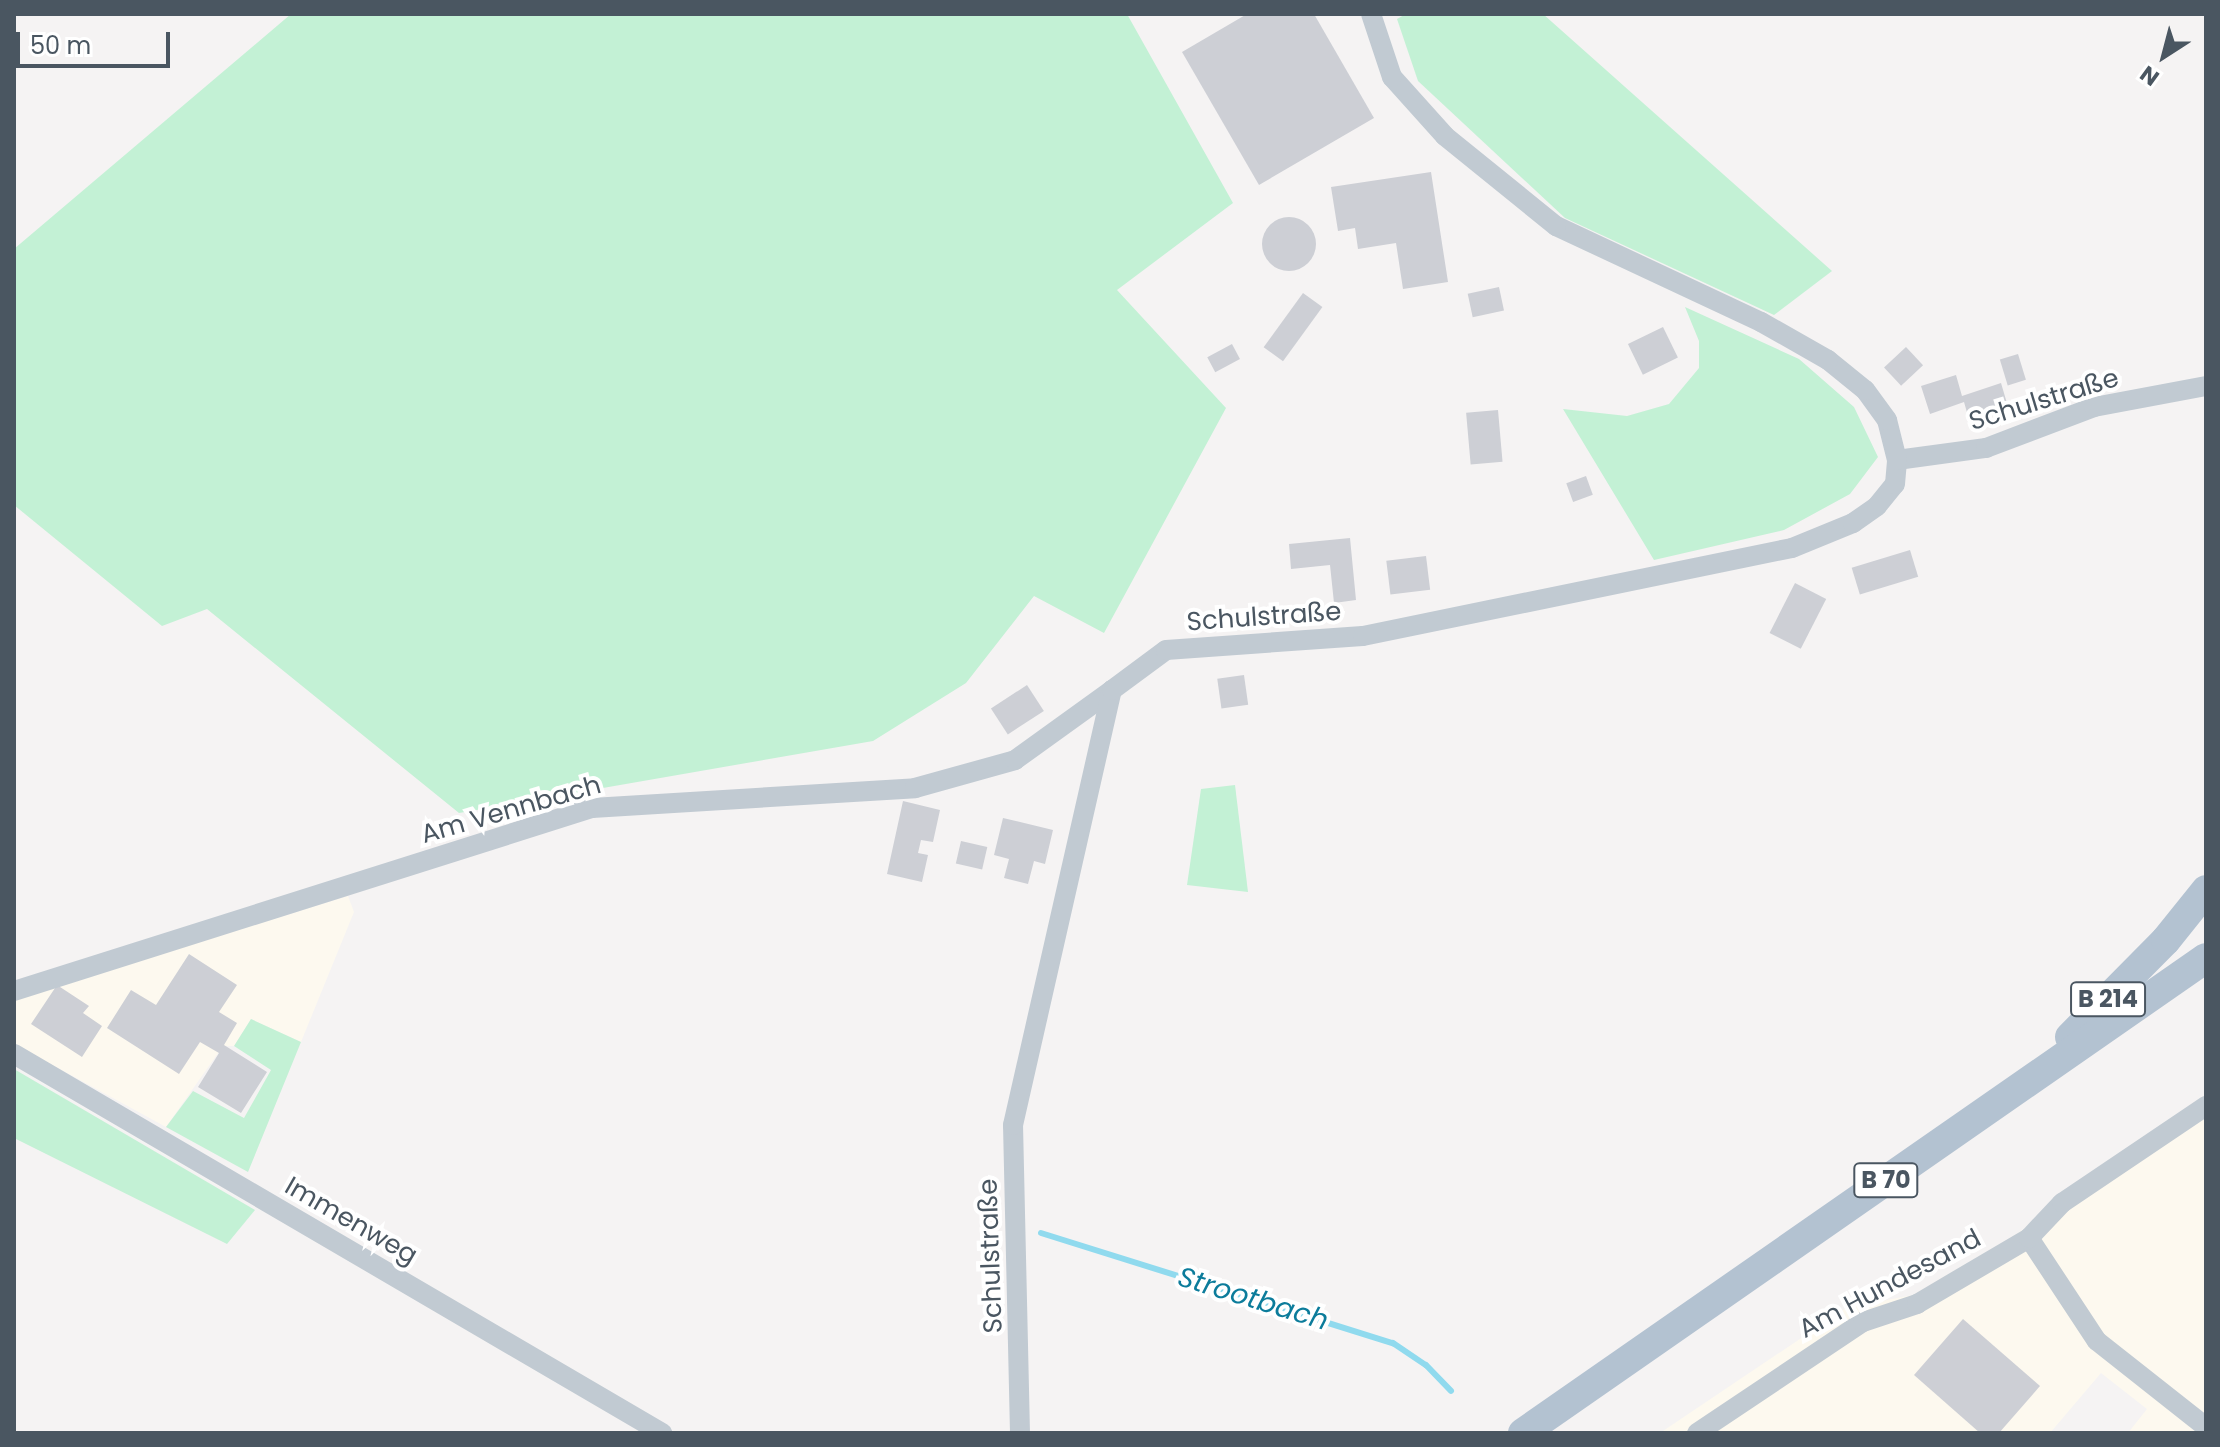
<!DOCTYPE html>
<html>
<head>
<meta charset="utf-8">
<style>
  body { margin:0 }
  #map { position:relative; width:2220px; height:1447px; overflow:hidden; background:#f5f3f3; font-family:Poppins,sans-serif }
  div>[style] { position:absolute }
  .commercial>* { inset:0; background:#fdf9ef }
  .green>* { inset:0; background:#c3f1d5 }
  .stream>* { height:6px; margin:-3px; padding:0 3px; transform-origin:3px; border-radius:3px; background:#90daee }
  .building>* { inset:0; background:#cdcfd5; transform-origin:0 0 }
  .round { border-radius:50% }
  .street>* { height:20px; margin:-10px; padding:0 10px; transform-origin:10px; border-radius:10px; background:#c1cad2 }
  .primary>* { height:30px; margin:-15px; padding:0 15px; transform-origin:15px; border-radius:15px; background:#b3c2d1 }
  span { translate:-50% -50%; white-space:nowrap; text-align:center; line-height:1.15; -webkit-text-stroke:8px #fff; paint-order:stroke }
  .shield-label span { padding:2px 6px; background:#fff; border:2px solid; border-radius:6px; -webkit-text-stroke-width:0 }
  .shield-label { font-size:24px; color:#4a5661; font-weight:700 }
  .street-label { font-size:26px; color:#4a5661 }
  .water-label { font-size:28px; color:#0c7c9b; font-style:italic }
  .frame { position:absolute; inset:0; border:16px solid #4a5661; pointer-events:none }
  .north { position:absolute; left:2124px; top:16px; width:80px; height:80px; -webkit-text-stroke:6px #fff; paint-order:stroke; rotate:216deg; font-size:22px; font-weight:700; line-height:32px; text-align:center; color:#4a5661 }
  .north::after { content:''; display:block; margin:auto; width:28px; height:36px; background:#4a5661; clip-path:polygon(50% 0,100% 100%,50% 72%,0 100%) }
  .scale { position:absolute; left:16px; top:32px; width:154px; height:36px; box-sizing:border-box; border:4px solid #4a5661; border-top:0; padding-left:10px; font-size:24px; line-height:28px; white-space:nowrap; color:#4a5661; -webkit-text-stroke:6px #fff; paint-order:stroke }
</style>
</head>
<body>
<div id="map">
  <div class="commercial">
    <i style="clip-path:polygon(348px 896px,354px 912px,301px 1042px,251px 1019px,234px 1046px,223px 1046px,166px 1127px,14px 1044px,14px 999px)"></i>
    <i style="clip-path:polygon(2206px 1108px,2206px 1433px,2128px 1433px,2147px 1409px,2101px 1373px,2050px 1433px,1660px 1433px,1846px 1308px,1913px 1295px,2012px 1237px)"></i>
  </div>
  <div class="green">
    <i style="clip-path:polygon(291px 14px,1127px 14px,1233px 203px,1117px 290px,1226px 408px,1104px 633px,1034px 596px,966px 683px,873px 741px,459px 813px,207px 609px,162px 626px,14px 505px,14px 249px)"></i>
    <i style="clip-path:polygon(1406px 14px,1543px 14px,1832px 271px,1774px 315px,1565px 218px,1418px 81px,1397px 19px)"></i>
    <i style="clip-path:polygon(1685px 307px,1799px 359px,1854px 407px,1878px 457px,1850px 494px,1784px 530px,1654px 560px,1563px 409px,1627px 416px,1669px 404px,1699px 368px,1699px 341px)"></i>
    <i style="clip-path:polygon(1235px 785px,1248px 892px,1187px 885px,1201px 789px)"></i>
    <i style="clip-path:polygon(251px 1019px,301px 1042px,248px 1172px,166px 1127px,193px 1091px,244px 1118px,271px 1070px,234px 1046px)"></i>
    <i style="clip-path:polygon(14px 1069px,255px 1210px,227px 1244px,14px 1138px)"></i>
  </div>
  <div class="stream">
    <i style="left:1041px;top:1233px;width:369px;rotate:17.4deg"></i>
    <i style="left:1393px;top:1343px;width:40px;rotate:34deg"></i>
    <i style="left:1426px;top:1365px;width:36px;rotate:46deg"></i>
  </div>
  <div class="building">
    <i style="clip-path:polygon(1247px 14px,1314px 14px,1374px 118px,1259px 185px,1182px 52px)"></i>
    <i style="clip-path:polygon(1431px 172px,1448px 282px,1403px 289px,1396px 243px,1358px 249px,1355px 228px,1338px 231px,1331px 187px)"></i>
    <i class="round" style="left:1262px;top:217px;width:54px;height:54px"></i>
    <i style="left:1499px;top:287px;width:24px;height:32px;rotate:78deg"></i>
    <i style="left:1303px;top:293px;width:24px;height:67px;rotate:36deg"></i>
    <i style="left:1663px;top:327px;width:34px;height:39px;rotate:64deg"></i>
    <i style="left:1232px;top:344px;width:17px;height:28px;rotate:62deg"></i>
    <i style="left:1906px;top:347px;width:25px;height:30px;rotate:47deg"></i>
    <i style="left:2018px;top:354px;width:27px;height:19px;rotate:73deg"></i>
    <i style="clip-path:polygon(1956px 375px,1962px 396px,2001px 383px,2009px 410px,1970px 423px,1964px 402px,1930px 414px,1921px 386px)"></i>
    <i style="left:1498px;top:410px;width:52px;height:32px;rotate:85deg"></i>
    <i style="left:1586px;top:476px;width:20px;height:21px;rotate:70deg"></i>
    <i style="clip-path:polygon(1350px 538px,1356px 600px,1334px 603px,1330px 565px,1291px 569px,1289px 544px)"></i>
    <i style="left:1910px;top:550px;width:28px;height:61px;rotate:73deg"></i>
    <i style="left:1426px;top:556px;width:34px;height:40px;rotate:83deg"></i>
    <i style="left:1795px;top:583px;width:35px;height:56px;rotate:27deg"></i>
    <i style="left:1244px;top:675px;width:30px;height:27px;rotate:82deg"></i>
    <i style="left:1027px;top:685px;width:31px;height:43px;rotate:57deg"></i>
    <i style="clip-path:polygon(903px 801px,940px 810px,933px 842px,921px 840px,918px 853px,928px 855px,922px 882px,887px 874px)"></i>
    <i style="clip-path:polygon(1003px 818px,1053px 830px,1045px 864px,1034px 861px,1028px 884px,1004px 878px,1009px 859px,994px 855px)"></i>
    <i style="left:961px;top:841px;width:27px;height:23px;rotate:13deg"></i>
    <i style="clip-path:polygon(189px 954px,237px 985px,219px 1012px,237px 1023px,224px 1045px,267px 1072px,241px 1113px,198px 1087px,219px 1053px,200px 1042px,179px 1074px,107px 1028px,131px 990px,156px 1005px)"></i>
    <i style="clip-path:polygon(57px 985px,89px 1006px,83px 1013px,102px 1026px,82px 1057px,31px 1024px)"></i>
    <i style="clip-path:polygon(1963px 1319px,2040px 1386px,1999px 1433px,1980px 1433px,1914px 1375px)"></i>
  </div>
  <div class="street">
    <i style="left:1897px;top:460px;width:90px;rotate:-7.7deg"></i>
    <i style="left:1986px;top:448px;width:116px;rotate:-20.8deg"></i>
    <i style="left:2094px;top:407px;width:114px;rotate:-10.6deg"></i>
    <i style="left:14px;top:991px;width:606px;rotate:-17.57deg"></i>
    <i style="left:592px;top:808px;width:324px;rotate:-3.5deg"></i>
    <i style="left:915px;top:788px;width:104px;rotate:-15.6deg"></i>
    <i style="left:1015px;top:760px;width:120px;rotate:-35.8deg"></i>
    <i style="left:14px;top:1054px;width:751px;rotate:30.32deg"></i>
    <i style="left:2029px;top:1238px;width:123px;rotate:56.6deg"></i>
    <i style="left:2097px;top:1341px;width:139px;rotate:38.3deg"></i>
    <i style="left:1020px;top:1433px;width:308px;rotate:-91.3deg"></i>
    <i style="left:1013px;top:1125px;width:446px;rotate:-77.2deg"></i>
    <i style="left:1112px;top:690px;width:67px;rotate:-36.5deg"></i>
    <i style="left:1166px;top:650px;width:197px;rotate:-4.1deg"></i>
    <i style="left:1363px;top:636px;width:438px;rotate:-11.6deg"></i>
    <i style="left:1792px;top:548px;width:66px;rotate:-22.3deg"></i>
    <i style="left:1853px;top:523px;width:29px;rotate:-35deg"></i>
    <i style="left:1877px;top:506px;width:28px;rotate:-51deg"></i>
    <i style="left:1895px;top:484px;width:24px;rotate:-85deg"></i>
    <i style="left:1897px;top:460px;width:41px;rotate:-104deg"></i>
    <i style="left:1887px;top:420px;width:37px;rotate:-126deg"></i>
    <i style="left:1865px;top:390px;width:48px;rotate:-141deg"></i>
    <i style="left:1828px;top:360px;width:77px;rotate:-150.4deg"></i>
    <i style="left:1761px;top:322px;width:226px;rotate:-154.9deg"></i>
    <i style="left:1556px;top:226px;width:143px;rotate:-141deg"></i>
    <i style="left:1445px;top:136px;width:79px;rotate:-131.9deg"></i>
    <i style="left:1392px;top:77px;width:66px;rotate:-108.4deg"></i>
    <i style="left:1697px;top:1433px;width:200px;rotate:-33.8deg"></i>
    <i style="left:1863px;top:1322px;width:57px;rotate:-18.4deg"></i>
    <i style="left:1917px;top:1304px;width:130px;rotate:-30.5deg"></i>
    <i style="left:2029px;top:1238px;width:48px;rotate:-46.7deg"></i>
    <i style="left:2062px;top:1203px;width:174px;rotate:-34deg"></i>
  </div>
  <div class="primary">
    <i style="left:2070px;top:1037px;width:136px;rotate:-45.3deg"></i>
    <i style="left:2166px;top:940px;width:64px;rotate:-51.3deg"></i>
    <i style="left:1523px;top:1433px;width:832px;rotate:-34.82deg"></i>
  </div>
  <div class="shield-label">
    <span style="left:2108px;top:999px">B 214</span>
    <span style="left:1886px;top:1180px">B 70</span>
  </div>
  <div class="street-label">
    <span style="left:2044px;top:400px;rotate:-17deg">Schulstraße</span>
    <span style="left:1264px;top:617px;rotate:-4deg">Schulstraße</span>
    <span style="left:511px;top:810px;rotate:-16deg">Am Vennbach</span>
    <span style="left:351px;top:1221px;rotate:30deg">Immenweg</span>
    <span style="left:991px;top:1256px;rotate:-92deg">Schulstraße</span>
    <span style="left:1890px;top:1284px;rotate:-28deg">Am Hundesand</span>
  </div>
  <div class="water-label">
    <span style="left:1253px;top:1299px;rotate:17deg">Strootbach</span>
  </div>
  <div class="frame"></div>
  <div class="north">N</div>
  <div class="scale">50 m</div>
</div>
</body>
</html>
